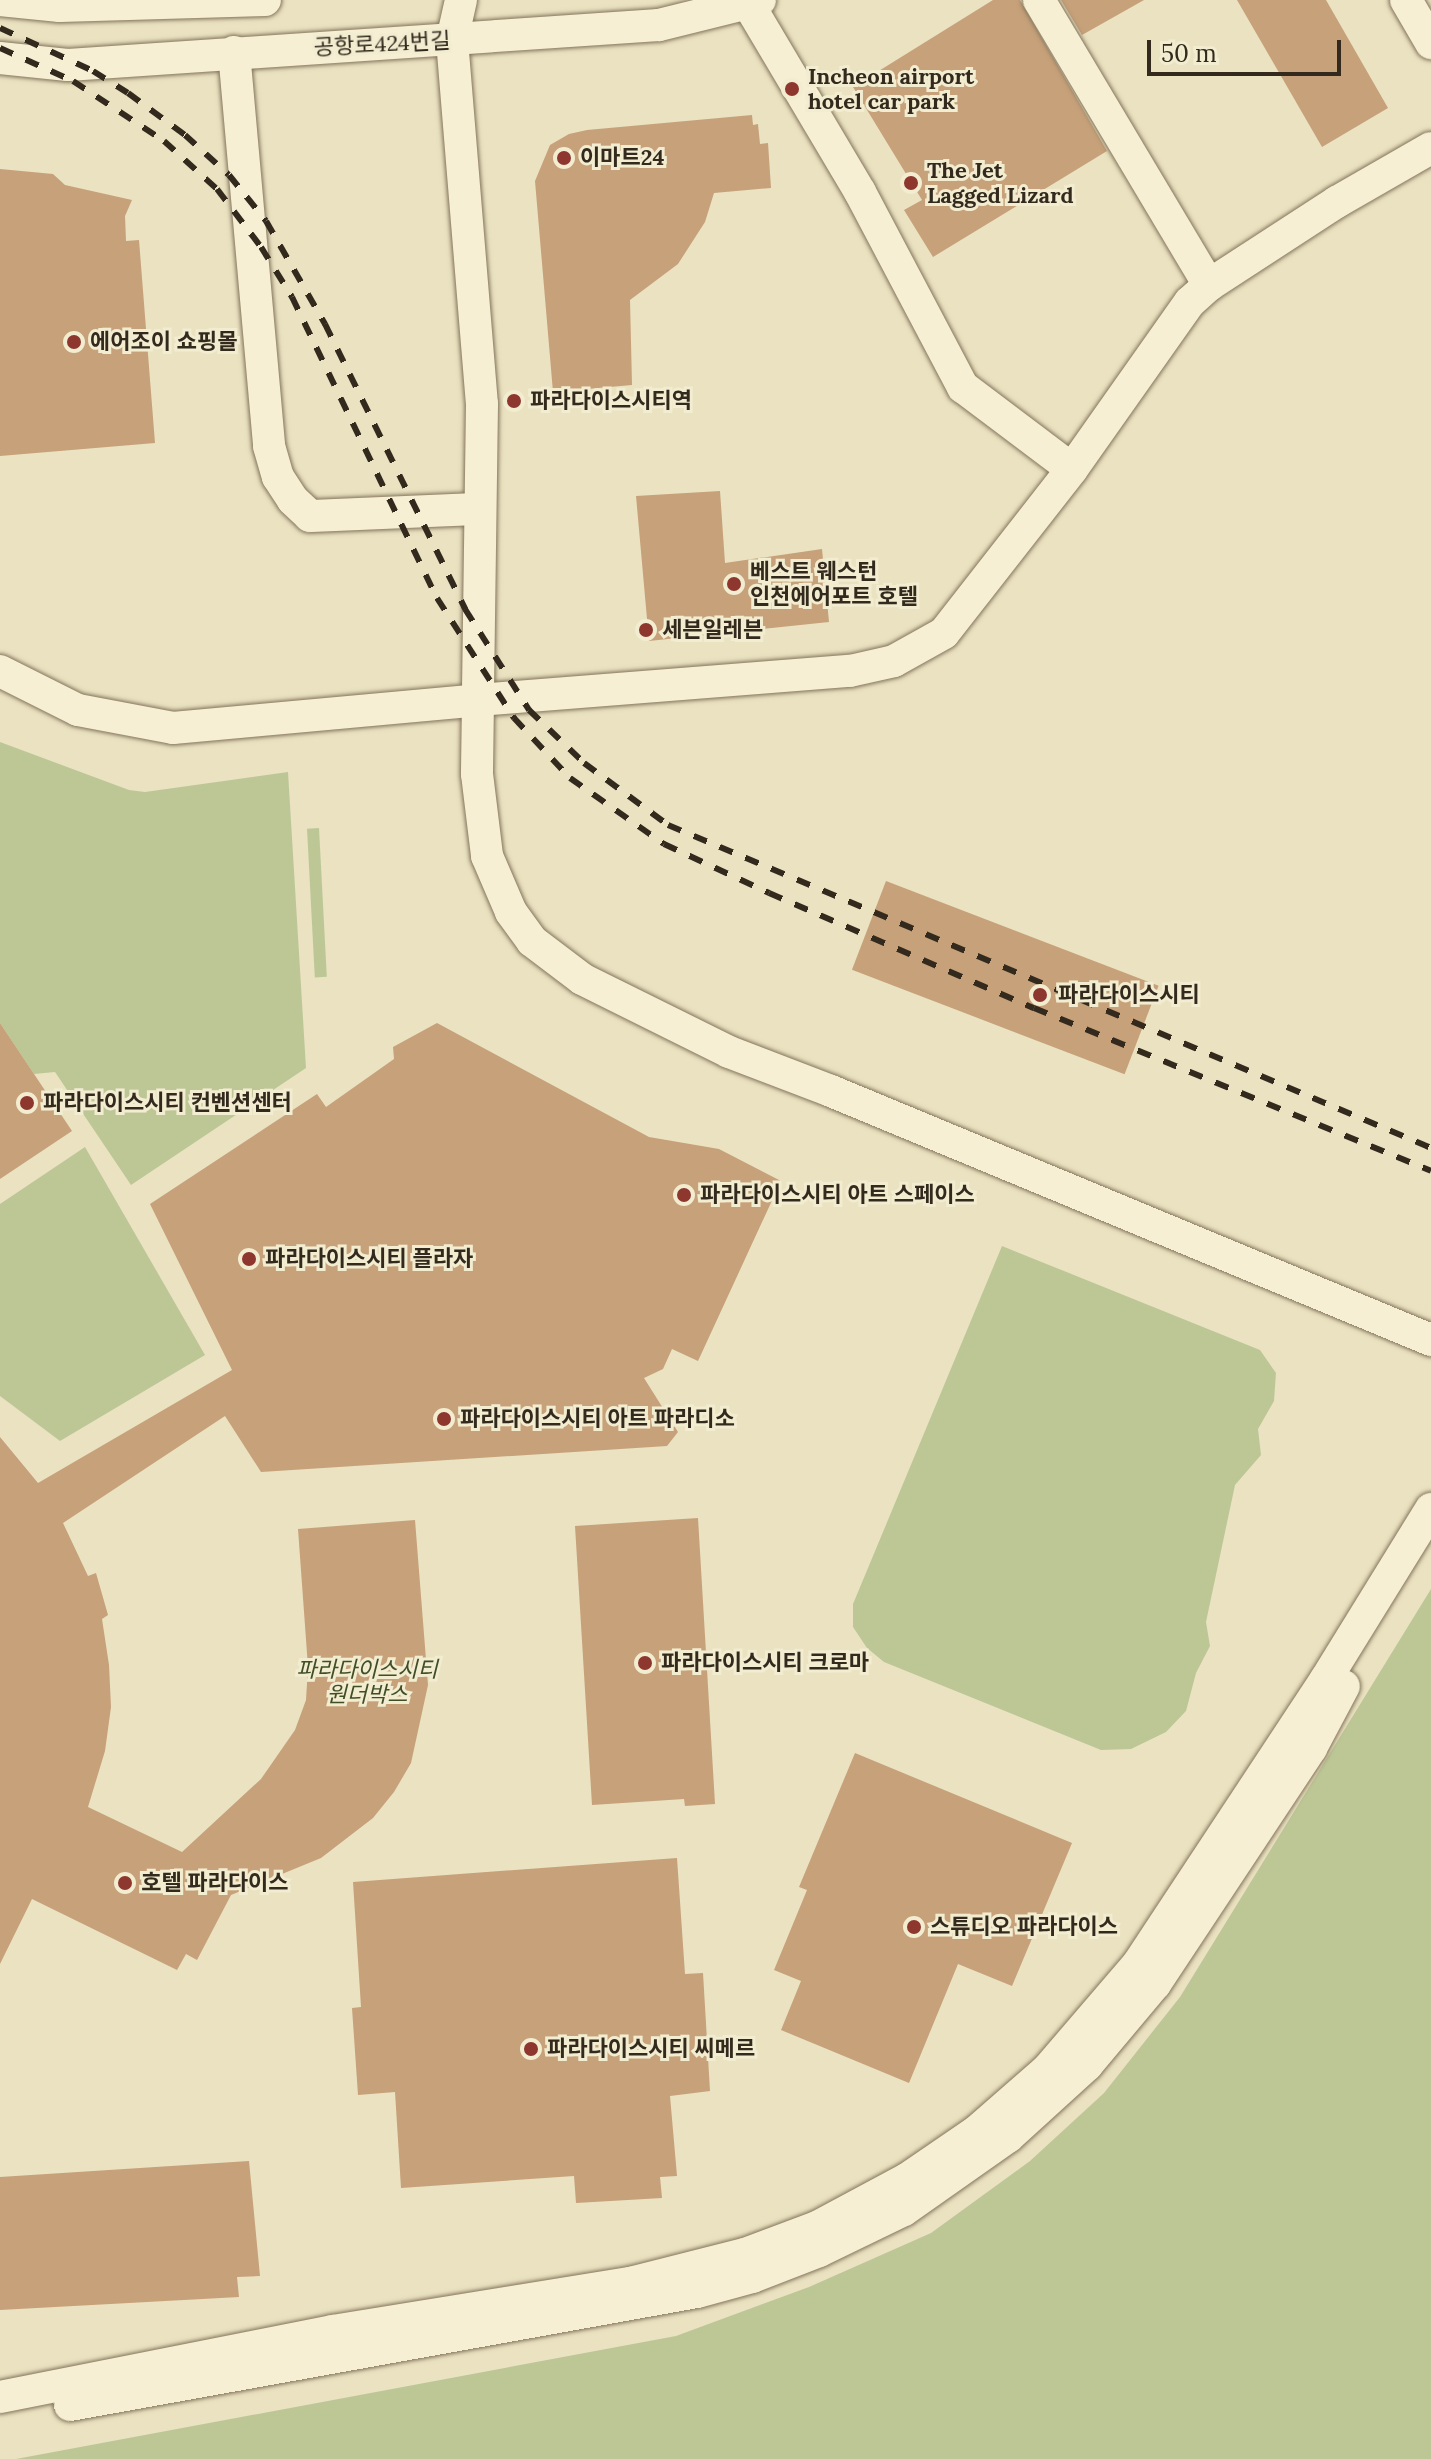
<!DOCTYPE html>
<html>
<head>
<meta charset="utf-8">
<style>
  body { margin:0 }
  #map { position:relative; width:1431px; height:2459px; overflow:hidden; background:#eae2c1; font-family:Lora,"Noto Sans KR",serif }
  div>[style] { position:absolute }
  .green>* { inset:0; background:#bdc796; transform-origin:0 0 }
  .building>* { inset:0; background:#c6a17a; transform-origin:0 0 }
  .roads { filter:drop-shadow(0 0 2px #83745a) drop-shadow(0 0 2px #83745a) }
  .minor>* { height:32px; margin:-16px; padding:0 16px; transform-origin:16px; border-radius:16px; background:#f6efd4 }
  .rail>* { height:6px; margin-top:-3px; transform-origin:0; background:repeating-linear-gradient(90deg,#332a1d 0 14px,transparent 0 28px) }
  .dots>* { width:22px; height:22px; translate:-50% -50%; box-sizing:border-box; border:4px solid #f2ecd0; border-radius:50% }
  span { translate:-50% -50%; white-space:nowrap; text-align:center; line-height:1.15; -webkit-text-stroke:6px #f2ecd0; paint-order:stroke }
  .street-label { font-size:22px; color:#332a1d }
  .poi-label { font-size:22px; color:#332a1d; font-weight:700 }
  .left { translate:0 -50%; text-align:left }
  .park-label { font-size:22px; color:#404e25; font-style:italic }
  .scale { position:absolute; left:1147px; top:40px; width:194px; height:36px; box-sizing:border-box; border:4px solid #332a1d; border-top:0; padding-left:10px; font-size:24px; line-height:28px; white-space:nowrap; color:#332a1d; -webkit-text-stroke:6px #f2ecd0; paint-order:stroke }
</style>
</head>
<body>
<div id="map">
  <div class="green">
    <i style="clip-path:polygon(0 742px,129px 790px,145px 792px,288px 772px,306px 1068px,131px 1185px,55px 1072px,34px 1074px,0 1023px)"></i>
    <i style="left:319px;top:828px;width:149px;height:12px;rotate:87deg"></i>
    <i style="clip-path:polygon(85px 1147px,205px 1355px,60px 1441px,0 1396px,0 1204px)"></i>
    <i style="clip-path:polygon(1002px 1246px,1260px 1350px,1276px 1373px,1274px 1401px,1258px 1429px,1261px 1455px,1235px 1485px,1206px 1622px,1210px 1646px,1196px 1673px,1186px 1711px,1166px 1732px,1131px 1749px,1101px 1750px,884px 1662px,867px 1648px,853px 1627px,853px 1604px)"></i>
    <i style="clip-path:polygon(1431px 1589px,1431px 2459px,16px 2459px,676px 2336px,809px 2287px,931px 2233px,1030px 2161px,1104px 2093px,1180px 1997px)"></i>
  </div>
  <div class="building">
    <i style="clip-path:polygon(993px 0,1020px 0,1107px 151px,933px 257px,904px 210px,922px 200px,853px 87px)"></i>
    <i style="clip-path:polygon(1061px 0,1144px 0,1082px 35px)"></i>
    <i style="clip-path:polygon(1237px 0,1326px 0,1388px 108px,1322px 147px)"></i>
    <i style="clip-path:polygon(752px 115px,753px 125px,758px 124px,760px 144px,768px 143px,771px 188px,714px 193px,705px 222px,678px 264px,630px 300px,632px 385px,553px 392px,535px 181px,550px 145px,569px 134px,587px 130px)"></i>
    <i style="clip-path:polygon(0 169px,53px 174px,65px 185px,132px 200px,125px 216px,126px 241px,139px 240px,155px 443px,0 456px)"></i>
    <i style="clip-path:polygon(720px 491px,725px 563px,822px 549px,829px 622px,649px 641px,636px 496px)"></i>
    <i style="left:886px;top:881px;width:292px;height:95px;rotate:21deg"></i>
    <i style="clip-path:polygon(0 1023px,72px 1131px,0 1179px)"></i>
    <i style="clip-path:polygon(437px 1023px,649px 1137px,719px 1149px,781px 1181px,698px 1361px,672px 1349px,663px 1369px,644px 1378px,678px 1432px,667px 1446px,261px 1472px,225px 1416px,63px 1523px,88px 1576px,96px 1573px,108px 1615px,102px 1619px,109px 1665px,111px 1707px,105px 1751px,88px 1807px,182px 1852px,261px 1779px,295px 1730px,306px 1700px,308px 1667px,298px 1529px,415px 1520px,428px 1685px,411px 1763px,394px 1792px,373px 1818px,321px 1858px,231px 1895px,197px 1960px,186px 1954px,177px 1970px,32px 1899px,0 1964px,0 1437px,38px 1483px,232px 1370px,150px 1204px,317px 1094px,326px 1107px,394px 1059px,393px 1047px)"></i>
    <i style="clip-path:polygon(698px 1518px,715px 1804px,685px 1806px,684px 1799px,592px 1805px,575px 1526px)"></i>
    <i style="clip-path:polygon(855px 1753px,1072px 1843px,1012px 1986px,958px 1964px,909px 2083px,781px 2030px,801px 1981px,774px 1970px,807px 1890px,799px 1887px)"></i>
    <i style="clip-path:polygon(677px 1858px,685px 1974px,703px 1973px,710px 2091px,670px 2096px,677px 2176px,660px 2177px,662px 2198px,576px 2203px,574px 2176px,401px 2188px,395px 2092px,358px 2095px,352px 2008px,361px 2007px,353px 1882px)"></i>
    <i style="clip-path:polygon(249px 2161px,260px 2276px,237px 2277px,239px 2297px,0 2310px,0 2177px)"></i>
  </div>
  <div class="roads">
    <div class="minor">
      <i style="left:0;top:0;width:60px;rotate:5.7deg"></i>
      <i style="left:60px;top:6px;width:205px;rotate:-1.7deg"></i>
      <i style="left:461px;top:0;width:41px;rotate:102.7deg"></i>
      <i style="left:452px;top:40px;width:365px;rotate:85.3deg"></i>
      <i style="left:482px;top:404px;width:296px;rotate:90.8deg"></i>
      <i style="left:478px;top:700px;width:373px;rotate:-4.5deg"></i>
      <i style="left:850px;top:671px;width:45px;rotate:-12.8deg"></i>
      <i style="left:894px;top:661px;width:57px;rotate:-29.2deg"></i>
      <i style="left:944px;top:633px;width:208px;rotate:-52deg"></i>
      <i style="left:1072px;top:469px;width:204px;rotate:-54.8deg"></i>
      <i style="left:1190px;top:302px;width:25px;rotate:-42deg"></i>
      <i style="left:1209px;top:285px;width:153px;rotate:-33deg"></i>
      <i style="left:1337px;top:202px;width:108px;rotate:-29.9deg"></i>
      <i style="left:1039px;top:0;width:332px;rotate:59.2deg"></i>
      <i style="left:1406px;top:0;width:50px;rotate:59.8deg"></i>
      <i style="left:749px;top:5px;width:217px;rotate:59.3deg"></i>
      <i style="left:860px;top:192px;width:221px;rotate:62.2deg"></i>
      <i style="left:963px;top:387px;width:136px;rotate:37deg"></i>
      <i style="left:234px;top:52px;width:396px;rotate:84.9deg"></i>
      <i style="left:269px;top:446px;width:32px;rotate:74deg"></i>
      <i style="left:278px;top:477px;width:27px;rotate:57deg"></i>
      <i style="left:293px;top:500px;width:23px;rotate:43deg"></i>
      <i style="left:310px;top:516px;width:168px;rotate:-2.4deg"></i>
      <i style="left:0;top:58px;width:68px;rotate:5.9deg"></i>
      <i style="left:68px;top:65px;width:592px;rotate:-3.87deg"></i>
      <i style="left:659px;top:25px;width:104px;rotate:-13.9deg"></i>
      <i style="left:0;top:671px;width:87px;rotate:26.6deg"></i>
      <i style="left:78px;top:710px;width:97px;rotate:10.7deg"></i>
      <i style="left:173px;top:728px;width:306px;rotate:-5.2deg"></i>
      <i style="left:478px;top:700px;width:74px;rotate:90.8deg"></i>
      <i style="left:477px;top:774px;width:83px;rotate:83deg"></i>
      <i style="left:487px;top:856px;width:61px;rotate:66.8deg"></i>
      <i style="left:511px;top:912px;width:36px;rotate:54deg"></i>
      <i style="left:532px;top:941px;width:63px;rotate:37.2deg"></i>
      <i style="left:582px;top:979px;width:164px;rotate:26.4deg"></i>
      <i style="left:729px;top:1052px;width:109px;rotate:20.9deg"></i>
      <i style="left:831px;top:1091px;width:650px;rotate:22.54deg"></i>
      <i style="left:0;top:2397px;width:339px;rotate:-11.2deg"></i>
      <i style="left:333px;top:2331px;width:301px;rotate:-9.2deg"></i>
      <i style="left:630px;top:2283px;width:119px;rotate:-14.2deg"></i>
      <i style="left:745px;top:2254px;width:77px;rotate:-20.6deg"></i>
      <i style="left:817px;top:2227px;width:102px;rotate:-28.1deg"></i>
      <i style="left:907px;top:2179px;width:85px;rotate:-34.4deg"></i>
      <i style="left:977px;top:2131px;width:93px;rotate:-41.1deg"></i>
      <i style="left:1047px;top:2070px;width:140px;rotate:-49.4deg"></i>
      <i style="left:1138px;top:1964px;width:341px;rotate:-56.6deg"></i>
      <i style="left:1326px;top:1679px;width:200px;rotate:-58.3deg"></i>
      <i style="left:70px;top:2405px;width:637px;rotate:-10.22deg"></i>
      <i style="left:697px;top:2292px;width:57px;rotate:-15.3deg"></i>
      <i style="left:752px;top:2277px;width:72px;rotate:-21.2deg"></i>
      <i style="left:819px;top:2251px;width:94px;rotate:-25.8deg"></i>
      <i style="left:904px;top:2210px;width:127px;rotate:-35.1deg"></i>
      <i style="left:1008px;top:2137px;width:107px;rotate:-42.3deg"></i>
      <i style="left:1087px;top:2065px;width:106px;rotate:-50deg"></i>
      <i style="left:1155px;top:1984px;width:283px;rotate:-56.5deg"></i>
      <i style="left:1311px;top:1748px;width:70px;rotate:-62deg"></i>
    </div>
  </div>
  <div class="rail">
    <i style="left:0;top:28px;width:102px;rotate:24.8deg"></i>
    <i style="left:93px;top:71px;width:41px;rotate:32.2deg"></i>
    <i style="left:128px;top:93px;width:71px;rotate:36.4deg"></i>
    <i style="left:185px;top:135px;width:59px;rotate:42.3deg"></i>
    <i style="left:229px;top:175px;width:59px;rotate:51.2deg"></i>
    <i style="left:266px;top:221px;width:119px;rotate:60.2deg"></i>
    <i style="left:325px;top:324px;width:318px;rotate:63.8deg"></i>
    <i style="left:465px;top:609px;width:120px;rotate:57.6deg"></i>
    <i style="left:529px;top:710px;width:76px;rotate:43.9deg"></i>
    <i style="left:584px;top:763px;width:104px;rotate:36.4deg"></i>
    <i style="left:668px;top:825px;width:829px;rotate:22.94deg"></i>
    <i style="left:0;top:48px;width:80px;rotate:24.3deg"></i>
    <i style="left:73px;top:81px;width:109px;rotate:33.4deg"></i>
    <i style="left:164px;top:141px;width:72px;rotate:42.2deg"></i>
    <i style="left:217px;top:189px;width:73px;rotate:52.8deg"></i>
    <i style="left:261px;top:247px;width:59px;rotate:58.2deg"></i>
    <i style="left:292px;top:297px;width:334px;rotate:64.3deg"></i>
    <i style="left:437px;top:598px;width:143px;rotate:57.3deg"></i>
    <i style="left:514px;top:718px;width:82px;rotate:47deg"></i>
    <i style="left:570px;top:778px;width:115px;rotate:35.1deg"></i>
    <i style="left:664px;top:844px;width:116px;rotate:25deg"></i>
    <i style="left:769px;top:893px;width:289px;rotate:23.5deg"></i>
    <i style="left:1034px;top:1008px;width:429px;rotate:22.3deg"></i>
  </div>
  <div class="dots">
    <i style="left:792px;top:89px;background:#8d372e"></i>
    <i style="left:564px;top:158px;background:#8d372e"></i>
    <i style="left:911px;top:183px;background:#8d372e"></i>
    <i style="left:74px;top:342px;background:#8d372e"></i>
    <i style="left:514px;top:401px;background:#8d372e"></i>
    <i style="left:734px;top:584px;background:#8d372e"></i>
    <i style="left:646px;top:630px;background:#8d372e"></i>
    <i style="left:1040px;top:995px;background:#8d372e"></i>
    <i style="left:27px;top:1103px;background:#8d372e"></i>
    <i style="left:684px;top:1195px;background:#8d372e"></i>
    <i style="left:249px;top:1259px;background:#8d372e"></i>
    <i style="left:444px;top:1419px;background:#8d372e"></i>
    <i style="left:645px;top:1663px;background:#8d372e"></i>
    <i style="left:125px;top:1883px;background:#8d372e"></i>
    <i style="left:914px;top:1927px;background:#8d372e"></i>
    <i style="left:531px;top:2049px;background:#8d372e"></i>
  </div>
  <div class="street-label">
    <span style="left:382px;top:44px;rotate:-3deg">공항로424번길</span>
  </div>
  <div class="poi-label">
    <span class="left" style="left:808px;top:89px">Incheon airport<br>hotel car park</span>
    <span class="left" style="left:580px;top:158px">이마트24</span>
    <span class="left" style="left:927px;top:183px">The Jet<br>Lagged Lizard</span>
    <span class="left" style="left:90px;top:342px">에어조이 쇼핑몰</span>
    <span class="left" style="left:530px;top:401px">파라다이스시티역</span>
    <span class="left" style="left:750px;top:584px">베스트 웨스턴<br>인천에어포트 호텔</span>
    <span class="left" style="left:662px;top:630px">세븐일레븐</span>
    <span class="left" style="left:1058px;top:995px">파라다이스시티</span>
    <span class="left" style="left:43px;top:1103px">파라다이스시티 컨벤션센터</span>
    <span class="left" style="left:700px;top:1195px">파라다이스시티 아트 스페이스</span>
    <span class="left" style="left:265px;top:1259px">파라다이스시티 플라자</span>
    <span class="left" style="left:460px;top:1419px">파라다이스시티 아트 파라디소</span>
    <span class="left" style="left:661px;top:1663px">파라다이스시티 크로마</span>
    <span class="left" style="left:141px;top:1883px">호텔 파라다이스</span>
    <span class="left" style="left:930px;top:1927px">스튜디오 파라다이스</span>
    <span class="left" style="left:547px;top:2049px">파라다이스시티 씨메르</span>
  </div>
  <div class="park-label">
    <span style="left:367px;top:1682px">파라다이스시티<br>원더박스</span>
  </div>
  <div class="scale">50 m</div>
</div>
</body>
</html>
